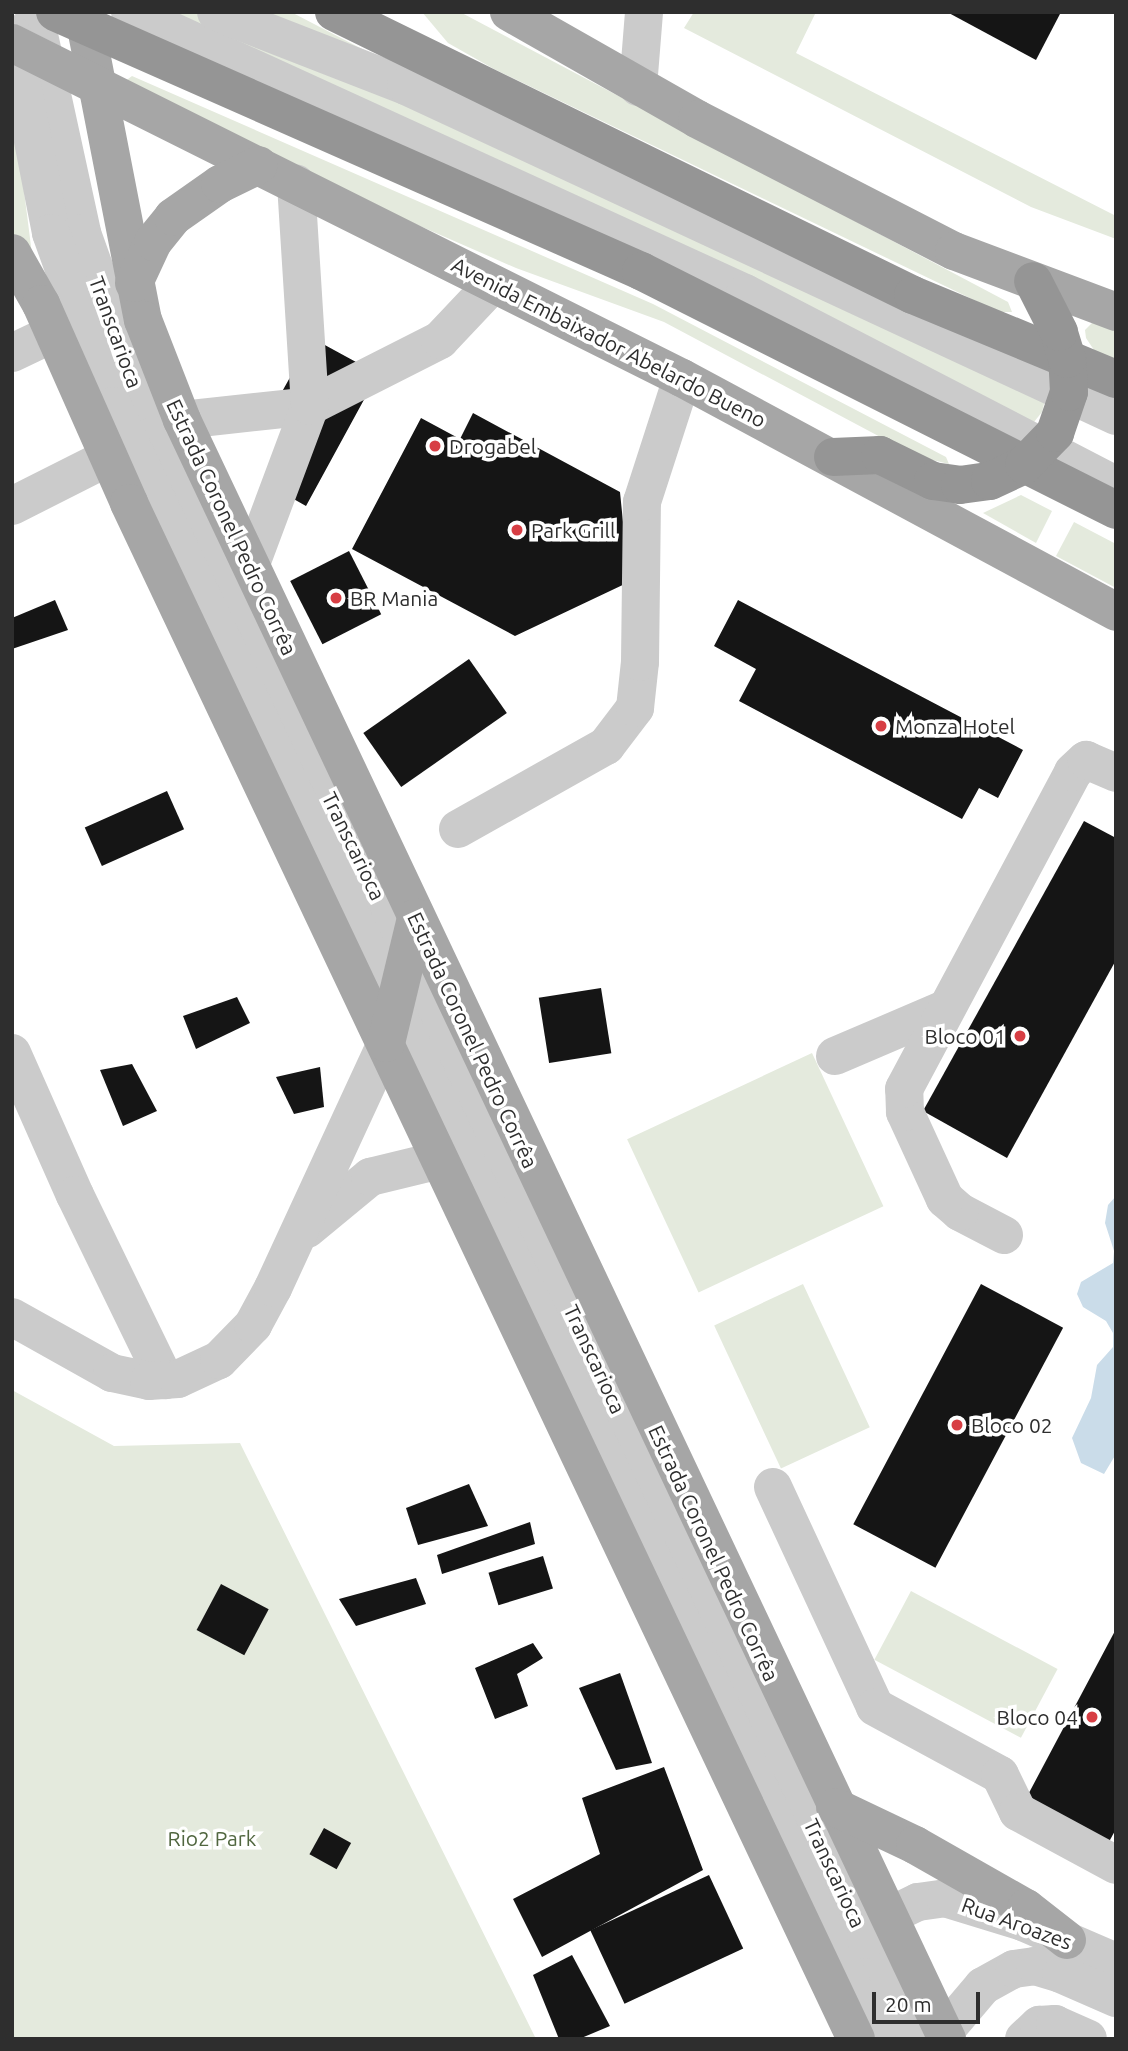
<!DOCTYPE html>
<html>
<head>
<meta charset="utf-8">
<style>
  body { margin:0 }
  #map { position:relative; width:1128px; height:2051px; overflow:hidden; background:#fff; font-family:Ubuntu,sans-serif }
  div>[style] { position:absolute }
  .green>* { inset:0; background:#e4eadd; transform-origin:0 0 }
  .water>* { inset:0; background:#cadce9 }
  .building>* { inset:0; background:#151515; transform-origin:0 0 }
  .minor>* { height:38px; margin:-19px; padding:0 19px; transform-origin:19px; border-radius:19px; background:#cbcbcb }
  .major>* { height:38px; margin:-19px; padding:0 19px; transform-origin:19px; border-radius:19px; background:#a6a6a6 }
  .highway>* { height:38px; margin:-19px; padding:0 19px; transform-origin:19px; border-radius:19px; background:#959595 }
  .dots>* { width:19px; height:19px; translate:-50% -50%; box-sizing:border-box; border:4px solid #fff; border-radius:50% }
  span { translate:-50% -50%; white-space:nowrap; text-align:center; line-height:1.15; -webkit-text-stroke:7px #fff; paint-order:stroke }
  .street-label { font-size:21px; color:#2e2e2e }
  .poi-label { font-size:21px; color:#2e2e2e }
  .left { translate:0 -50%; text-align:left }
  .right { translate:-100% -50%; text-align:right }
  .park-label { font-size:21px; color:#50663f }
  .frame { position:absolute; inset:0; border:14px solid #2e2e2e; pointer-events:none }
  .scale { position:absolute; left:872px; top:1992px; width:108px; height:32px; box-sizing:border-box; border:4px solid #2e2e2e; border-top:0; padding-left:9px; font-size:21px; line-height:24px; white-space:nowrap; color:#2e2e2e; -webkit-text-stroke:5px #fff; paint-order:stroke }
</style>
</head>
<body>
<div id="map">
  <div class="green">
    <i style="clip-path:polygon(150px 12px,197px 12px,403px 95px,1045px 400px,1042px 412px,1034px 422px)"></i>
    <i style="clip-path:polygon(244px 12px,291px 12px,389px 63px)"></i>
    <i style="clip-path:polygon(422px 12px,460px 12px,1008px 302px,1012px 312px,999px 312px,494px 69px,448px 43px)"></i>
    <i style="clip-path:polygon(694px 12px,816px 12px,796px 53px,1116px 216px,1116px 239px,1031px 207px,684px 28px)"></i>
    <i style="clip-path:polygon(132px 76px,653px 304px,946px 457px,949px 464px,916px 456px,664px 322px,516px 268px,253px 153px,124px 82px)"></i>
    <i style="clip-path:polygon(12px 103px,13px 104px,34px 270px,12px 238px)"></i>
    <i style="clip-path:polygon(1094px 321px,1116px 331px,1116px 362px,1096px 353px,1086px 338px,1085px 330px)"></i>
    <i style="clip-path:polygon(1021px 495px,1052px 511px,1036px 543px,983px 513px)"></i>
    <i style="clip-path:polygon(1074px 522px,1116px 544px,1116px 588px,1056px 556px)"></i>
    <i style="left:812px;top:1053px;width:169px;height:204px;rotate:65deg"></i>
    <i style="left:803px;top:1284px;width:158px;height:98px;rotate:65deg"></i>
    <i style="clip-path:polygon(12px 1390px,114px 1446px,240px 1443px,536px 2039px,12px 2039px)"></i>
    <i style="left:911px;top:1591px;width:166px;height:78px;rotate:28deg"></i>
  </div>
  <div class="water">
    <i style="clip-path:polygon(1116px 1196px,1116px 1454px,1104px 1474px,1081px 1463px,1072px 1438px,1091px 1398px,1097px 1365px,1113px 1347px,1113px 1333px,1106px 1321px,1083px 1307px,1077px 1294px,1081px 1282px,1113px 1263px,1114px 1251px,1105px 1223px,1108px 1205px)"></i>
  </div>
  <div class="building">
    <i style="clip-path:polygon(947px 12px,1061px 12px,1036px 60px)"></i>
    <i style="clip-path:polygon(312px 338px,378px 374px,306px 506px,267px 484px,302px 421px,274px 406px)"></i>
    <i style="clip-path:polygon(473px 413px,620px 492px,629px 582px,515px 636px,352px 549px,421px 418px,460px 439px)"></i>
    <i style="left:349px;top:551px;width:71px;height:66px;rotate:63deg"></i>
    <i style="clip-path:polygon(55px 600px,68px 630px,12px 649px,12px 618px)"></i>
    <i style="clip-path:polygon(738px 600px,1023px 750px,998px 798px,979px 788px,962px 819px,739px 701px,756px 669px,714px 646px)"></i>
    <i style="left:469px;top:659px;width:66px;height:129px;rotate:55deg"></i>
    <i style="left:167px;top:791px;width:42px;height:90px;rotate:66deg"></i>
    <i style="clip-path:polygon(1084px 821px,1116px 838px,1116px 960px,1007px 1158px,923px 1111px)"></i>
    <i style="left:601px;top:988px;width:66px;height:63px;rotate:81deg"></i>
    <i style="clip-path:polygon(237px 997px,250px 1023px,196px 1049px,183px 1016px)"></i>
    <i style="clip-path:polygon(132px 1064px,157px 1111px,123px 1126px,100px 1070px)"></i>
    <i style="clip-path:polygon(320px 1067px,324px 1107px,294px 1114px,276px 1077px)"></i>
    <i style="left:981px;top:1284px;width:93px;height:272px;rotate:28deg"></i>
    <i style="clip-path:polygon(469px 1484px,488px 1526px,418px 1545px,406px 1508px)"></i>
    <i style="clip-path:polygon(530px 1522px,535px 1544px,442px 1574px,437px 1555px)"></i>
    <i style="left:543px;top:1556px;width:34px;height:57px;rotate:73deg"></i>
    <i style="clip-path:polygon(416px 1578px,426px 1604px,356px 1626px,339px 1599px)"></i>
    <i style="left:221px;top:1584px;width:54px;height:52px;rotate:28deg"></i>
    <i style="clip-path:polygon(1116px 1629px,1116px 1829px,1105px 1849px,1022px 1806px)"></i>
    <i style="clip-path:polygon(533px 1643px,543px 1658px,517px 1674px,528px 1706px,495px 1719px,475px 1668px)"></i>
    <i style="clip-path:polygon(620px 1673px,652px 1763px,616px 1770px,579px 1688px)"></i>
    <i style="clip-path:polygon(664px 1767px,703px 1870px,542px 1957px,513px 1899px,600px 1854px,582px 1798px)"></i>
    <i style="left:324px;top:1828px;width:31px;height:30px;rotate:29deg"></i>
    <i style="left:709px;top:1875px;width:81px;height:131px;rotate:65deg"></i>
    <i style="clip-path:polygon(572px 1955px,610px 2026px,579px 2039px,559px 2039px,533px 1975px)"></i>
  </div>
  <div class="minor">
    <i style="left:34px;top:12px;width:226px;rotate:77.7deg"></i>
    <i style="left:82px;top:233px;width:214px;rotate:70.4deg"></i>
    <i style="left:154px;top:435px;width:583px;rotate:63.96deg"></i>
    <i style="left:410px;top:959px;width:1192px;rotate:64.98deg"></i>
    <i style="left:130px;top:12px;width:676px;rotate:24.56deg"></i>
    <i style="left:745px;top:293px;width:418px;rotate:27.4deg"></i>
    <i style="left:216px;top:12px;width:204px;rotate:21.3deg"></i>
    <i style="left:406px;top:86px;width:783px;rotate:24.93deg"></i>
    <i style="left:12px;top:34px;width:203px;rotate:78.9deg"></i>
    <i style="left:51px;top:233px;width:184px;rotate:70.3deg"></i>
    <i style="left:113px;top:406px;width:1803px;rotate:64.93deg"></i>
    <i style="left:638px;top:87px;width:75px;rotate:-85.4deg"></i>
    <i style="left:12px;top:353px;width:47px;rotate:-25.5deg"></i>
    <i style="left:182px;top:420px;width:129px;rotate:-6.2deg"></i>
    <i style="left:310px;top:406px;width:146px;rotate:-26.9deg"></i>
    <i style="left:440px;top:340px;width:77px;rotate:-46.6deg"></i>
    <i style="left:12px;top:506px;width:109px;rotate:-26.8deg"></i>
    <i style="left:249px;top:569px;width:174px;rotate:-69.5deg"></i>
    <i style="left:310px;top:406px;width:223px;rotate:-93.6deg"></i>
    <i style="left:458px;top:829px;width:170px;rotate:-29.3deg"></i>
    <i style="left:606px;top:746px;width:48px;rotate:-52.7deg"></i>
    <i style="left:635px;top:708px;width:46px;rotate:-83.8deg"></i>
    <i style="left:640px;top:662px;width:160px;rotate:-89.3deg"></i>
    <i style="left:642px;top:502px;width:130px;rotate:-72.1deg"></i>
    <i style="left:12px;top:1053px;width:155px;rotate:66.1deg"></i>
    <i style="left:75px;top:1195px;width:206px;rotate:64.1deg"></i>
    <i style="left:835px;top:1056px;width:117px;rotate:-23.1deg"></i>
    <i style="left:307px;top:1229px;width:82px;rotate:-39.5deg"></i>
    <i style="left:370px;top:1177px;width:72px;rotate:-13.7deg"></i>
    <i style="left:1004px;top:1235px;width:50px;rotate:-152.4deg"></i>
    <i style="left:960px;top:1212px;width:20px;rotate:-139deg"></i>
    <i style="left:945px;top:1199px;width:96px;rotate:-114.7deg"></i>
    <i style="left:905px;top:1112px;width:23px;rotate:-92deg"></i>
    <i style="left:904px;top:1089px;width:359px;rotate:-61.9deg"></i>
    <i style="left:1073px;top:772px;width:18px;rotate:-43deg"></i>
    <i style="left:1086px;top:760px;width:33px;rotate:23deg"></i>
    <i style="left:12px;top:1317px;width:115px;rotate:29.2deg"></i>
    <i style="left:112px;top:1373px;width:38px;rotate:12deg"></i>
    <i style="left:149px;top:1381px;width:29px;rotate:-4deg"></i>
    <i style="left:178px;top:1379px;width:45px;rotate:-24.9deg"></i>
    <i style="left:219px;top:1360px;width:49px;rotate:-45.8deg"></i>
    <i style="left:253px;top:1325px;width:42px;rotate:-61.6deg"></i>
    <i style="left:273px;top:1288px;width:270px;rotate:-65.2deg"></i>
    <i style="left:773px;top:1487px;width:242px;rotate:65.1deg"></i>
    <i style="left:875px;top:1707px;width:142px;rotate:28.5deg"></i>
    <i style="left:1000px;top:1775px;width:41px;rotate:64.1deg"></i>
    <i style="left:1018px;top:1812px;width:111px;rotate:28.4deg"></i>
    <i style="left:866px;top:1940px;width:33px;rotate:-46deg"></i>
    <i style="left:889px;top:1916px;width:32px;rotate:-26deg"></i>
    <i style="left:918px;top:1902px;width:27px;rotate:-8deg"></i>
    <i style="left:945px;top:1898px;width:82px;rotate:17.1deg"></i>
    <i style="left:1023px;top:1922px;width:101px;rotate:23.3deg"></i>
    <i style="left:944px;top:2032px;width:60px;rotate:-49.7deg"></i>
    <i style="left:983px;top:1986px;width:35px;rotate:-29deg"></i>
    <i style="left:1014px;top:1969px;width:21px;rotate:-8deg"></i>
    <i style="left:1035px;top:1966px;width:27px;rotate:17deg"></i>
    <i style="left:1061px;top:1974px;width:60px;rotate:23.6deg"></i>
    <i style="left:1024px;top:2039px;width:21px;rotate:-43deg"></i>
    <i style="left:1039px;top:2025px;width:16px;rotate:-4deg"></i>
    <i style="left:1055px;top:2024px;width:36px;rotate:24deg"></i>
  </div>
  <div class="major">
    <i style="left:83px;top:12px;width:314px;rotate:79deg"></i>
    <i style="left:143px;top:320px;width:107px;rotate:68.7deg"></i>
    <i style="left:182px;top:420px;width:1791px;rotate:64.71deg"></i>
    <i style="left:509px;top:12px;width:216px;rotate:29.6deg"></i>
    <i style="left:697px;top:119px;width:289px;rotate:27.2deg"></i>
    <i style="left:954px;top:251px;width:173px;rotate:20.6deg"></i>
    <i style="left:12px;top:43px;width:749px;rotate:26.57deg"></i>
    <i style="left:682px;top:378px;width:493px;rotate:28.3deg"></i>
    <i style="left:12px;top:253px;width:59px;rotate:60.4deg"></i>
    <i style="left:41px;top:304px;width:218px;rotate:66.1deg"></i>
    <i style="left:129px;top:503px;width:1699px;rotate:64.67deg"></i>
    <i style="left:134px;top:283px;width:45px;rotate:-65.1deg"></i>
    <i style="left:153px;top:242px;width:32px;rotate:-51deg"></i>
    <i style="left:173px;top:217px;width:57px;rotate:-35.1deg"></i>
    <i style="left:220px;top:184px;width:43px;rotate:-26deg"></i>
    <i style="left:386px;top:1043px;width:129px;rotate:-76.5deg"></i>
    <i style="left:835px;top:1807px;width:89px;rotate:25.4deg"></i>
    <i style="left:915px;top:1845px;width:128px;rotate:29.6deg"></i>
    <i style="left:1026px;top:1908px;width:52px;rotate:38deg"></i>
  </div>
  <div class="highway">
    <i style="left:55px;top:12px;width:641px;rotate:23.84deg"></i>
    <i style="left:641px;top:271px;width:532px;rotate:26.71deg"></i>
    <i style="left:334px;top:12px;width:644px;rotate:26.05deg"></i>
    <i style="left:913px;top:295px;width:220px;rotate:22.5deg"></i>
    <i style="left:833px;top:457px;width:47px;rotate:-2.4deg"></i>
    <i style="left:880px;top:455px;width:59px;rotate:26.1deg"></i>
    <i style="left:933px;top:481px;width:27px;rotate:8deg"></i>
    <i style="left:960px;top:485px;width:30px;rotate:-8deg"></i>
    <i style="left:990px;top:481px;width:38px;rotate:-25deg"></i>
    <i style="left:1024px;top:465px;width:45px;rotate:-45.9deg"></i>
    <i style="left:1055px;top:433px;width:43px;rotate:-71.1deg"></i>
    <i style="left:1069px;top:392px;width:33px;rotate:-93deg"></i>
    <i style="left:1067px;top:359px;width:28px;rotate:-107deg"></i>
    <i style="left:1059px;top:332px;width:57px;rotate:-117deg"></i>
  </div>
  <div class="dots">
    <i style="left:435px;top:446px;background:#d73e44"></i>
    <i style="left:517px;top:530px;background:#d73e44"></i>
    <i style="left:336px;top:598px;background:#d73e44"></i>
    <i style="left:881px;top:726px;background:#d73e44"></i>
    <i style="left:1020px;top:1036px;background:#d73e44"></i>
    <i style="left:957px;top:1425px;background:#d73e44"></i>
    <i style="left:1092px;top:1717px;background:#d73e44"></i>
  </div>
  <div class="street-label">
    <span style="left:116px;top:332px;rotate:70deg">Transcarioca</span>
    <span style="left:609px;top:342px;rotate:27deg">Avenida Embaixador Abelardo Bueno</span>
    <span style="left:232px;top:527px;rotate:65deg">Estrada Coronel Pedro Corrêa</span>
    <span style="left:354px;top:846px;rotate:64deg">Transcarioca</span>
    <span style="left:473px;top:1040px;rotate:65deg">Estrada Coronel Pedro Corrêa</span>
    <span style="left:595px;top:1359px;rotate:65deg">Transcarioca</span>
    <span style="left:714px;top:1553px;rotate:65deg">Estrada Coronel Pedro Corrêa</span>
    <span style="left:835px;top:1873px;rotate:65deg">Transcarioca</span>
    <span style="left:1017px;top:1923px;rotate:20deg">Rua Aroazes</span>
  </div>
  <div class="poi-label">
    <span class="left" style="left:449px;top:446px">Drogabel</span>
    <span class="left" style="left:531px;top:530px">Park Grill</span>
    <span class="left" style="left:350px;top:598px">BR Mania</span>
    <span class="left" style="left:895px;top:726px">Monza Hotel</span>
    <span class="right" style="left:1006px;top:1036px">Bloco 01</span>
    <span class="left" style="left:971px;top:1425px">Bloco 02</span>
    <span class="right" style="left:1078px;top:1717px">Bloco 04</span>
  </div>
  <div class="park-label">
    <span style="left:212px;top:1838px">Rio2 Park</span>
  </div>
  <div class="frame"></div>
  <div class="scale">20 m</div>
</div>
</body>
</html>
